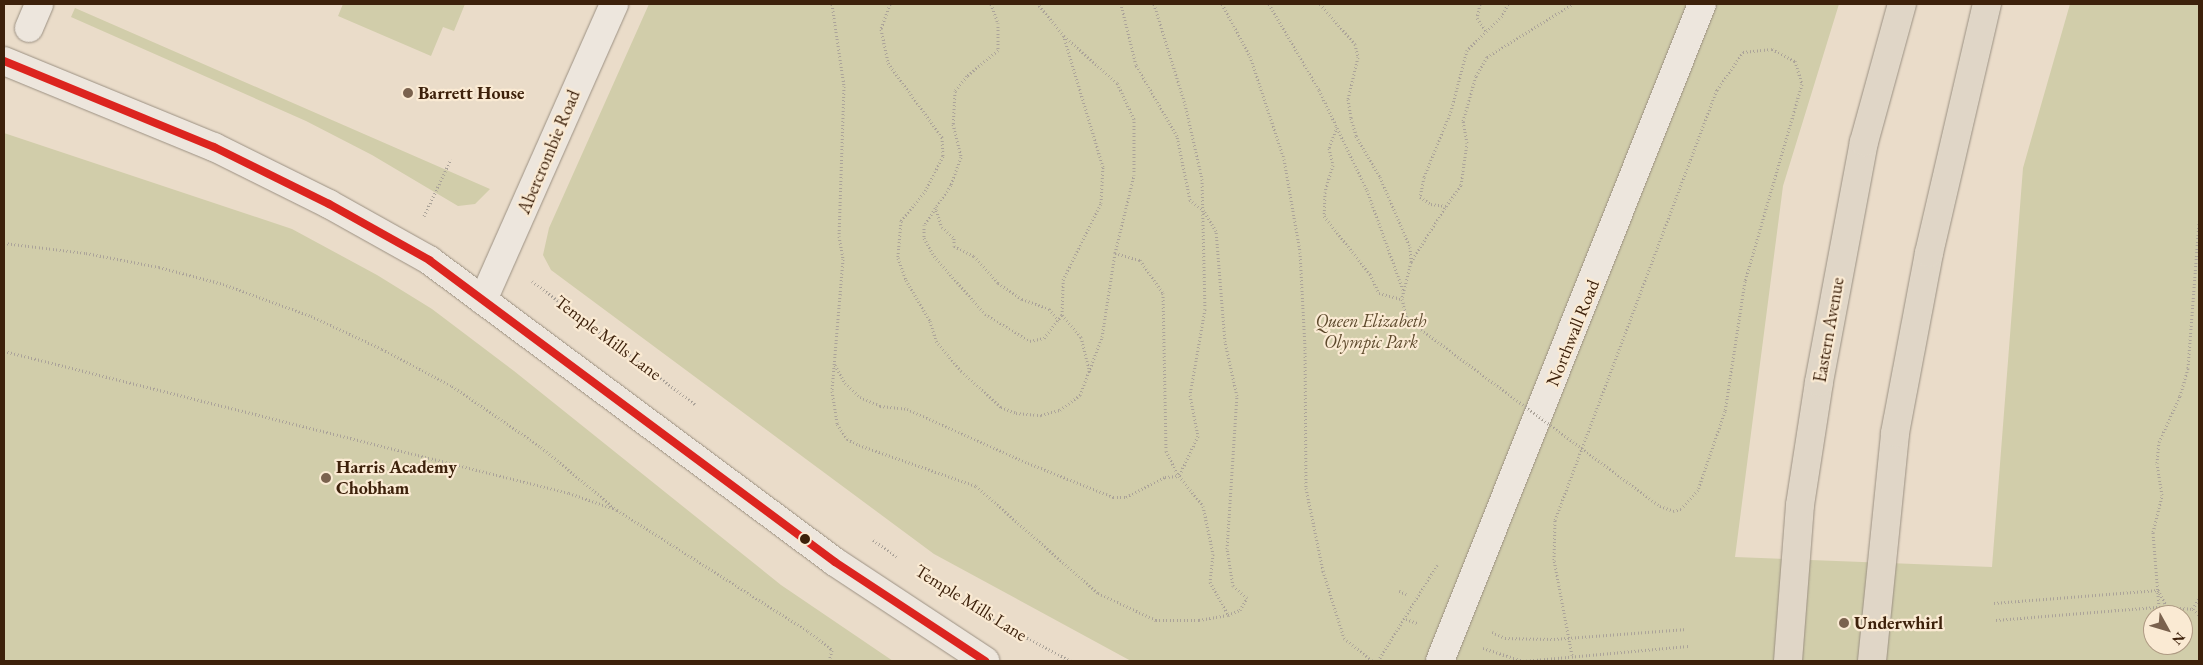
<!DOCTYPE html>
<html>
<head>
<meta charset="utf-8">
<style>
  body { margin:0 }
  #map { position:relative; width:2203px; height:665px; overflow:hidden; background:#eadcc9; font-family:"EB Garamond",serif }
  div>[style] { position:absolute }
  .green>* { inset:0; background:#d1cdaa }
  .path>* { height:3px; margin-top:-1.5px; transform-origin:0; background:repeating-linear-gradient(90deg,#aba399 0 1px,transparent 0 3.5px) }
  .roads { filter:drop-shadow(0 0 1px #9b9082) drop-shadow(0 0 1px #9b9082) }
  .street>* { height:28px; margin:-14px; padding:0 14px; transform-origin:14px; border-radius:14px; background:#ede6dd }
  .secondary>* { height:28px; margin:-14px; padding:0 14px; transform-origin:14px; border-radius:14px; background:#ede6dd }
  .highway>* { height:28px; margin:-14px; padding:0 14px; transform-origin:14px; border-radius:14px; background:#e0d6c7 }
  .path-bridge>* { height:3px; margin-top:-1.5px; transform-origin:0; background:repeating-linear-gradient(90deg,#aba399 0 1px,transparent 0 3.5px) }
  .bus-1>* { height:8px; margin:-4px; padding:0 4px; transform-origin:4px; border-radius:4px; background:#dc241f }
  .dots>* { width:14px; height:14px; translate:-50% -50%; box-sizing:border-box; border:2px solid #faead3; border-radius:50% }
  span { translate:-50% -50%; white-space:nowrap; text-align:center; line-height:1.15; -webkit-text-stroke:4.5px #faead3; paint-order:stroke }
  .poi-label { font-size:18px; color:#3d210b; font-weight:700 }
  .left { translate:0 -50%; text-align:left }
  .street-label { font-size:18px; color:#3d210b }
  .park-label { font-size:18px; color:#5d492c; font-style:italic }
  .frame { position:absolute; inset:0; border:5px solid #3d210b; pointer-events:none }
  .north { position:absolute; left:2143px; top:605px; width:50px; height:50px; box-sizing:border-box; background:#faead3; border:1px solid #ae9a83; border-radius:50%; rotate:129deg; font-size:14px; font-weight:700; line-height:20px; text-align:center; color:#3d210b }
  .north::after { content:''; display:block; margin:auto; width:18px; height:22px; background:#7a624e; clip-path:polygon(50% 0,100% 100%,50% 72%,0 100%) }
</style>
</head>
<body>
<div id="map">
  <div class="green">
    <i style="clip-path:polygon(343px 4px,465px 4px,454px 31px,443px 27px,431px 56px,338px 16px)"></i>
    <i style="clip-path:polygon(evenodd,649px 4px,1839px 4px,1783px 186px,1735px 557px,1992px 567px,2023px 168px,2070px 4px,2199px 4px,2199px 661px,1131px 661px,934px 554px,551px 270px,543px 255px,549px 228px,649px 4px,2153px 615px,2183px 615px,2183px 645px,2153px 645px,2153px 615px)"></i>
    <i style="clip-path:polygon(75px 8px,490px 189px,475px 204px,458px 206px,372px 155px,306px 121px,71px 17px)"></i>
    <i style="clip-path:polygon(4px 133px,292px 229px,377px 275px,432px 309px,514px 371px,781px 585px,893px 661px,4px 661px)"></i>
  </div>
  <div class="path">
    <i style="left:832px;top:4px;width:83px;rotate:81.7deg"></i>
    <i style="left:844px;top:86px;width:150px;rotate:91.9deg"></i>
    <i style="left:839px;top:236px;width:23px;rotate:80deg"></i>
    <i style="left:843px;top:259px;width:132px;rotate:94.8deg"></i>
    <i style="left:832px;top:391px;width:33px;rotate:81deg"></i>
    <i style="left:837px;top:424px;width:18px;rotate:56deg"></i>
    <i style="left:847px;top:439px;width:13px;rotate:27deg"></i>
    <i style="left:859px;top:445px;width:124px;rotate:19.3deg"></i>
    <i style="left:976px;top:486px;width:162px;rotate:41.3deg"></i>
    <i style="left:1098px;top:593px;width:64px;rotate:25deg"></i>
    <i style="left:1156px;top:620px;width:43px"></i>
    <i style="left:1199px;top:620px;width:29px;rotate:-10deg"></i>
    <i style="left:1228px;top:615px;width:13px;rotate:-23deg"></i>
    <i style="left:1240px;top:610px;width:14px;rotate:-60deg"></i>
    <i style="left:1247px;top:598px;width:18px;rotate:-139deg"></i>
    <i style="left:1233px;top:586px;width:37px;rotate:-99deg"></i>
    <i style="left:1227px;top:549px;width:153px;rotate:-86.3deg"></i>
    <i style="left:1237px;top:396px;width:55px;rotate:-102.5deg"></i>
    <i style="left:1225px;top:342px;width:111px;rotate:-94.6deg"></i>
    <i style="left:1216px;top:231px;width:23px;rotate:-121deg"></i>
    <i style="left:1204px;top:211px;width:18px;rotate:-142deg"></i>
    <i style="left:1190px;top:200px;width:65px;rotate:-101.5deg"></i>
    <i style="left:1177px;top:136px;width:82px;rotate:-120deg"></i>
    <i style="left:1136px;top:65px;width:63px;rotate:-103.8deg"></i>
    <i style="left:890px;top:4px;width:27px;rotate:110deg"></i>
    <i style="left:881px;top:29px;width:35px;rotate:78deg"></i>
    <i style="left:888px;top:63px;width:92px;rotate:53.9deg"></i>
    <i style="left:942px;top:137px;width:19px;rotate:87deg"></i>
    <i style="left:943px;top:156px;width:38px;rotate:117deg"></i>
    <i style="left:926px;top:190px;width:40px;rotate:129deg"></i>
    <i style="left:901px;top:221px;width:37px;rotate:95deg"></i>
    <i style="left:898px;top:258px;width:23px;rotate:70deg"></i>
    <i style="left:906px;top:280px;width:48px;rotate:59.7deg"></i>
    <i style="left:930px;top:321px;width:21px;rotate:73deg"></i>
    <i style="left:936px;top:341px;width:39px;rotate:50deg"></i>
    <i style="left:961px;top:371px;width:54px;rotate:42deg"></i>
    <i style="left:1001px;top:407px;width:16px;rotate:22deg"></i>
    <i style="left:1016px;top:413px;width:25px;rotate:5deg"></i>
    <i style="left:1041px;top:415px;width:20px;rotate:-15deg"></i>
    <i style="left:1060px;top:410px;width:25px;rotate:-37deg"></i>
    <i style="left:1080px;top:395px;width:62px;rotate:-69.2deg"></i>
    <i style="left:1102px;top:337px;width:85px;rotate:-81.2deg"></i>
    <i style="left:1115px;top:253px;width:80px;rotate:-76.3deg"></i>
    <i style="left:1134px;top:175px;width:56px;rotate:-90deg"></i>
    <i style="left:1134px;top:119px;width:40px;rotate:-115deg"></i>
    <i style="left:1117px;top:83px;width:71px;rotate:-138.4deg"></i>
    <i style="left:1064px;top:36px;width:41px;rotate:-129.1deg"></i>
    <i style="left:991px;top:4px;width:20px;rotate:70deg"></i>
    <i style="left:998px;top:23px;width:27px;rotate:90deg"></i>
    <i style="left:998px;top:50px;width:40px;rotate:140deg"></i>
    <i style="left:967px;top:76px;width:19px;rotate:129deg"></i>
    <i style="left:955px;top:91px;width:33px;rotate:93deg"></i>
    <i style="left:953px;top:124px;width:34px;rotate:76deg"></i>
    <i style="left:961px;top:157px;width:30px;rotate:110deg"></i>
    <i style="left:951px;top:185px;width:48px;rotate:124deg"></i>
    <i style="left:924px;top:225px;width:13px;rotate:90deg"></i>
    <i style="left:924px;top:238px;width:21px;rotate:61deg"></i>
    <i style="left:934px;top:256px;width:77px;rotate:48.7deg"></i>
    <i style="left:985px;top:314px;width:52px;rotate:31deg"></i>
    <i style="left:1030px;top:341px;width:14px;rotate:-12deg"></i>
    <i style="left:1044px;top:338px;width:29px;rotate:-52deg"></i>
    <i style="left:1062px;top:315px;width:35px;rotate:-88deg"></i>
    <i style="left:1063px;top:280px;width:86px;rotate:-63.7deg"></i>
    <i style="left:1101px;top:203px;width:36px;rotate:-87deg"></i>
    <i style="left:1103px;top:167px;width:136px;rotate:-106.7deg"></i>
    <i style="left:1154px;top:4px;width:105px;rotate:72.8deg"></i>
    <i style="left:1185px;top:104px;width:77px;rotate:77.2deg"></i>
    <i style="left:1202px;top:179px;width:130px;rotate:88.7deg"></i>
    <i style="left:1205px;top:309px;width:87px;rotate:99.9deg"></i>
    <i style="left:1190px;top:395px;width:42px;rotate:79deg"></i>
    <i style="left:1198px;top:436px;width:44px;rotate:115.4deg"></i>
    <i style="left:1222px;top:4px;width:59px;rotate:61.7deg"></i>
    <i style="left:1250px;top:56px;width:108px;rotate:71.7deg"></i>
    <i style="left:1284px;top:159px;width:94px;rotate:80.2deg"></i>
    <i style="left:1300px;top:252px;width:97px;rotate:87deg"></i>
    <i style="left:1305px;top:349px;width:139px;rotate:89.6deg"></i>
    <i style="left:1306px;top:488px;width:85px;rotate:78.4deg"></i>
    <i style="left:1323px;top:571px;width:70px;rotate:72.6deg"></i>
    <i style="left:1344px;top:638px;width:36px;rotate:39deg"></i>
    <i style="left:1269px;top:4px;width:99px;rotate:59.8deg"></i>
    <i style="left:1319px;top:90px;width:111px;rotate:64.4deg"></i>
    <i style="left:1367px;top:190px;width:106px;rotate:70.2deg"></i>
    <i style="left:1320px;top:4px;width:53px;rotate:48.8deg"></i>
    <i style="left:1355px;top:44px;width:13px;rotate:77deg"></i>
    <i style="left:1358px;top:57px;width:43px;rotate:103.4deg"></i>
    <i style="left:1348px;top:99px;width:19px;rotate:81deg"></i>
    <i style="left:1351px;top:118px;width:19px;rotate:74deg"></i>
    <i style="left:1356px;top:136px;width:48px;rotate:59.7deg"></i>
    <i style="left:1380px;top:177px;width:76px;rotate:66.8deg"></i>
    <i style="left:1410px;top:247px;width:15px;rotate:86deg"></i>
    <i style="left:1411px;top:262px;width:38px;rotate:104deg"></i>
    <i style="left:1402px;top:299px;width:21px;rotate:76deg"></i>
    <i style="left:1480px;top:4px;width:14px;rotate:102deg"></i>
    <i style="left:1477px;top:18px;width:16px;rotate:55deg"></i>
    <i style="left:1508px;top:4px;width:13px;rotate:117deg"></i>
    <i style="left:1502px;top:16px;width:49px;rotate:135.8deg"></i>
    <i style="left:1467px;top:50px;width:63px;rotate:104.7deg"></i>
    <i style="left:1451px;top:111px;width:71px;rotate:112.2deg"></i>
    <i style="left:1424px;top:177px;width:20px;rotate:101deg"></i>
    <i style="left:1420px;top:197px;width:13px;rotate:32deg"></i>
    <i style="left:1431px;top:204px;width:15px;rotate:8deg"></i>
    <i style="left:1446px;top:206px;width:26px;rotate:-54deg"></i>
    <i style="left:1461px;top:185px;width:42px;rotate:-81.9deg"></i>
    <i style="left:1467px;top:143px;width:22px;rotate:-100deg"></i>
    <i style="left:1463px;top:121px;width:47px;rotate:-73.9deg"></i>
    <i style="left:1476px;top:76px;width:22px;rotate:-60deg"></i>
    <i style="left:1487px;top:57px;width:100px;rotate:-31.9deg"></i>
    <i style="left:1337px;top:127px;width:22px;rotate:111deg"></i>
    <i style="left:1329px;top:148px;width:17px;rotate:77deg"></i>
    <i style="left:1333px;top:165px;width:28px;rotate:107deg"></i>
    <i style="left:1325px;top:192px;width:24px;rotate:92deg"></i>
    <i style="left:1324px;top:216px;width:74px;rotate:51.6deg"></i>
    <i style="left:1370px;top:274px;width:21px;rotate:65deg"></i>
    <i style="left:1379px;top:293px;width:24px;rotate:15deg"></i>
    <i style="left:935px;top:207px;width:21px;rotate:71deg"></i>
    <i style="left:942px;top:227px;width:16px;rotate:43deg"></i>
    <i style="left:954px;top:238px;width:8px;rotate:90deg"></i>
    <i style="left:954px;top:246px;width:22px;rotate:27deg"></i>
    <i style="left:974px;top:256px;width:36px;rotate:48deg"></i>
    <i style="left:998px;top:283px;width:29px;rotate:34deg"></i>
    <i style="left:1022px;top:299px;width:29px;rotate:20deg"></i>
    <i style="left:1049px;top:309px;width:16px;rotate:50deg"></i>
    <i style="left:424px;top:216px;width:63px;rotate:-64.7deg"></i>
    <i style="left:4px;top:243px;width:83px;rotate:7deg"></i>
    <i style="left:86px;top:253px;width:74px;rotate:10.9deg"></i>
    <i style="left:159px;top:267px;width:66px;rotate:14.9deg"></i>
    <i style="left:223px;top:284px;width:94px;rotate:20deg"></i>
    <i style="left:311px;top:316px;width:78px;rotate:24.9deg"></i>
    <i style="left:382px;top:349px;width:79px;rotate:27.9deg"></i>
    <i style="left:452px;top:386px;width:108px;rotate:34.4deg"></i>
    <i style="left:541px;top:447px;width:99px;rotate:39.7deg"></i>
    <i style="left:617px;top:510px;width:226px;rotate:32.4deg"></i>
    <i style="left:808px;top:631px;width:31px;rotate:38deg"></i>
    <i style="left:832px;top:650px;width:11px;rotate:105deg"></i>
    <i style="left:1115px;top:253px;width:26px;rotate:16deg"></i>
    <i style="left:1140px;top:260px;width:40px;rotate:55.1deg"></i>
    <i style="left:1163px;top:293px;width:158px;rotate:88.9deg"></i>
    <i style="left:1166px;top:451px;width:28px;rotate:63deg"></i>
    <i style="left:1179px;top:476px;width:38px;rotate:51deg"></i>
    <i style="left:1203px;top:506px;width:49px;rotate:78.2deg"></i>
    <i style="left:1213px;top:554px;width:28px;rotate:96deg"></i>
    <i style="left:1210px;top:582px;width:38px;rotate:61deg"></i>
    <i style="left:1411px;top:262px;width:66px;rotate:-58deg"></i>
    <i style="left:532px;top:281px;width:206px;rotate:37.1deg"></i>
    <i style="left:1062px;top:315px;width:29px;rotate:49deg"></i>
    <i style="left:1081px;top:337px;width:38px;rotate:76deg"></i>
    <i style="left:4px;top:351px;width:583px;rotate:14.11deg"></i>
    <i style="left:569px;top:493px;width:49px;rotate:19.2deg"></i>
    <i style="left:835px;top:365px;width:21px;rotate:61deg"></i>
    <i style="left:845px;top:383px;width:21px;rotate:43deg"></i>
    <i style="left:860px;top:397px;width:22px;rotate:24deg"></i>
    <i style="left:880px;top:406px;width:27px;rotate:6deg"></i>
    <i style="left:907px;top:409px;width:133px;rotate:24.1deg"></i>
    <i style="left:1028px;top:463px;width:92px;rotate:21.8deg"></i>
    <i style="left:1113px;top:497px;width:13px"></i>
    <i style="left:1126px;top:497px;width:44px;rotate:-27.1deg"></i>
    <i style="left:1165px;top:477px;width:14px;rotate:-4deg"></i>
    <i style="left:873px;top:540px;width:29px;rotate:35deg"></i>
    <i style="left:1399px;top:591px;width:8px;rotate:23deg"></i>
    <i style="left:1994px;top:603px;width:165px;rotate:-4.5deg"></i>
    <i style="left:2158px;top:590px;width:19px;rotate:62deg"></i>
    <i style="left:2159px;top:607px;width:75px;rotate:-94.6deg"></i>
    <i style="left:2153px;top:532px;width:38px;rotate:-76deg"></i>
    <i style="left:2162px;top:495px;width:32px;rotate:-99deg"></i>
    <i style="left:2157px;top:463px;width:21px;rotate:-85deg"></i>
    <i style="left:2159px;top:442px;width:51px;rotate:-65.5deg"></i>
    <i style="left:2180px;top:396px;width:29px;rotate:-74deg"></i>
    <i style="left:2188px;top:368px;width:147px;rotate:-85.7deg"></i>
    <i style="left:2193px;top:609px;width:13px;rotate:-63deg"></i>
    <i style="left:990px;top:618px;width:92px;rotate:28deg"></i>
    <i style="left:1406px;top:619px;width:12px;rotate:20deg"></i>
    <i style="left:1996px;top:620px;width:164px;rotate:-4.6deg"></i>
    <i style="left:2159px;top:607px;width:34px;rotate:3deg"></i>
    <i style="left:2193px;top:609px;width:8px;rotate:45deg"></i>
    <i style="left:1492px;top:632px;width:14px;rotate:25deg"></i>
    <i style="left:1505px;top:638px;width:49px;rotate:1.2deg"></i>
    <i style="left:1554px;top:639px;width:133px;rotate:-4.3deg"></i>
    <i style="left:1483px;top:648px;width:42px;rotate:18deg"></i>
    <i style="left:1572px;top:655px;width:97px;rotate:-100.7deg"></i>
    <i style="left:1554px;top:560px;width:40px;rotate:-88.6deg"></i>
    <i style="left:1555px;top:520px;width:460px;rotate:-69.4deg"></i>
    <i style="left:1717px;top:90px;width:46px;rotate:-55.6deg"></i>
    <i style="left:1743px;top:52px;width:29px;rotate:-6deg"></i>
    <i style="left:1772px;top:49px;width:26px;rotate:28deg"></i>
    <i style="left:1795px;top:61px;width:24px;rotate:73deg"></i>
    <i style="left:1802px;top:84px;width:205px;rotate:106.1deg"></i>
    <i style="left:1745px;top:281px;width:132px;rotate:98.7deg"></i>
    <i style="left:1725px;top:411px;width:83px;rotate:108.9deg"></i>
    <i style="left:1698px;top:490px;width:25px;rotate:132deg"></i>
    <i style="left:1681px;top:509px;width:7px;rotate:164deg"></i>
    <i style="left:1674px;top:511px;width:15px;rotate:-160deg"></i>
    <i style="left:1378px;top:661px;width:113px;rotate:-58.4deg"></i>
    <i style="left:1523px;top:661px;width:166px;rotate:-5.2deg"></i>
  </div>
  <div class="roads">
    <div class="street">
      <i style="left:29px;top:28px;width:26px;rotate:-67deg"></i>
      <i style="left:483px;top:300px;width:324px;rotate:-66.1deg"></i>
      <i style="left:1440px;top:661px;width:707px;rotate:-68.26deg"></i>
    </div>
    <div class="secondary">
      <i style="left:4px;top:61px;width:227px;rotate:22.3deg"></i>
      <i style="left:214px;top:147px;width:128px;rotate:26.4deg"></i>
      <i style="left:329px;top:204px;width:115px;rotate:29.2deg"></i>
      <i style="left:429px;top:260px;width:506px;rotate:36.64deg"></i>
      <i style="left:835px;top:562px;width:180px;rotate:33.4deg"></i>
    </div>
    <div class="highway">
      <i style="left:1788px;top:661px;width:156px;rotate:-85.6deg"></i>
      <i style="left:1800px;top:505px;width:124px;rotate:-81.2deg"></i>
      <i style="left:1819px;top:382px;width:244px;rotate:-79.4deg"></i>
      <i style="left:1864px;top:142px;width:143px;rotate:-74.6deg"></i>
      <i style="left:1872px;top:661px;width:229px;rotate:-84.2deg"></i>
      <i style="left:1895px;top:433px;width:183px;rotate:-79.3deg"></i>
      <i style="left:1929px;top:253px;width:256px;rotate:-76.9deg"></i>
    </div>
  </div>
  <div class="path-bridge">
    <i style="left:1407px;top:319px;width:315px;rotate:36.5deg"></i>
  </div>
  <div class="bus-1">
    <i style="left:4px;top:61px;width:227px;rotate:22.3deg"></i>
    <i style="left:214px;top:147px;width:128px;rotate:26.4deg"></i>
    <i style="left:329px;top:204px;width:115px;rotate:29.2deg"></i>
    <i style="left:429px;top:260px;width:506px;rotate:36.64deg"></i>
    <i style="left:835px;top:562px;width:180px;rotate:33.4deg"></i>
  </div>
  <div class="dots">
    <i style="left:408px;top:93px;background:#7a624e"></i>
    <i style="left:326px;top:478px;background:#7a624e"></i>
    <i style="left:805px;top:539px;background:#3d210b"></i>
    <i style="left:1844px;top:623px;background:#7a624e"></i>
  </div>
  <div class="poi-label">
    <span class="left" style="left:418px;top:93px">Barrett House</span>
    <span class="left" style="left:336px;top:478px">Harris Academy<br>Chobham</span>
    <span class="left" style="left:1854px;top:623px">Underwhirl</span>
  </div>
  <div class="street-label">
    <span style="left:549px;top:152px;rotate:-67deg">Abercrombie Road</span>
    <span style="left:1829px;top:330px;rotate:-80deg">Eastern Avenue</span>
    <span style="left:1573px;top:333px;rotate:-68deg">Northwall Road</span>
    <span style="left:608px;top:338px;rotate:37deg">Temple Mills Lane</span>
    <span style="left:971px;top:603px;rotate:32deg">Temple Mills Lane</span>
  </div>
  <div class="park-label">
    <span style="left:1371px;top:332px">Queen Elizabeth<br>Olympic Park</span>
  </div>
  <div class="frame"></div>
  <div class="north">N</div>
</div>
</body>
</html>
